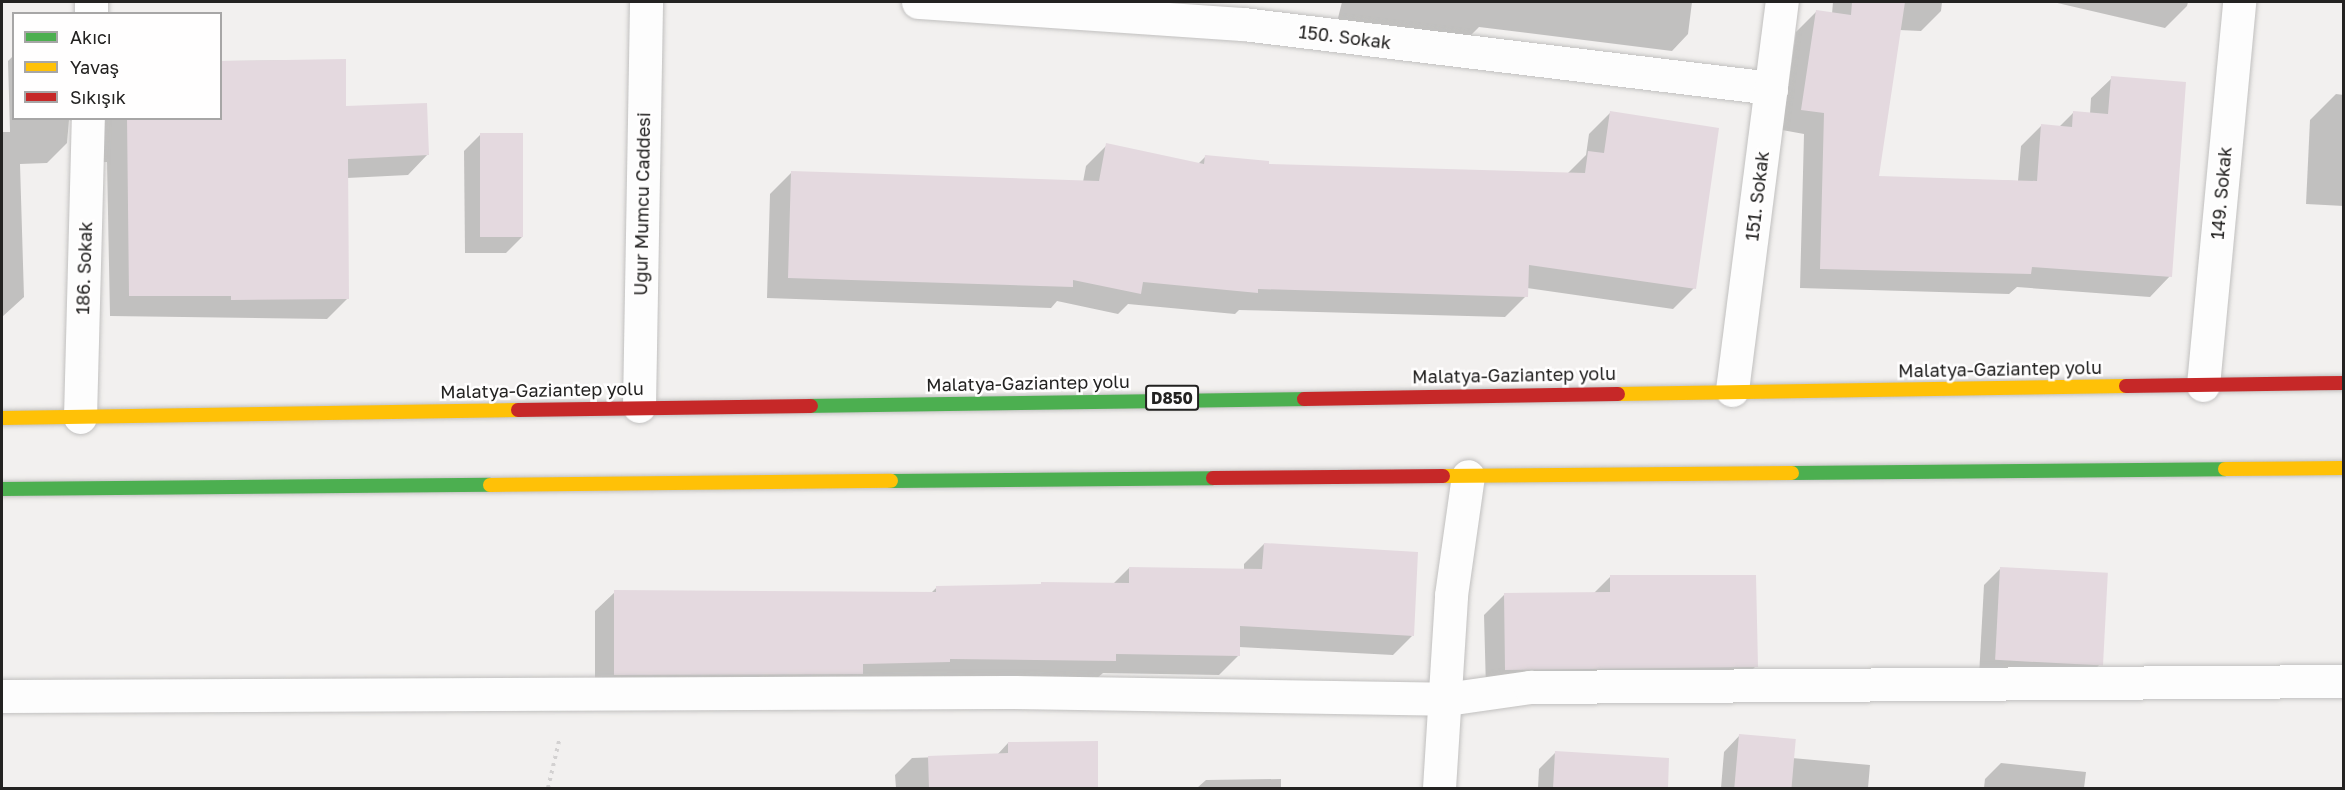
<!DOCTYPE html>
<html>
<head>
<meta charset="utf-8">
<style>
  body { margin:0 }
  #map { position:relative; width:2345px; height:790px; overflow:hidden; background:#f2f0ef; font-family:"Golos Text",sans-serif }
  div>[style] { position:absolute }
  .shadow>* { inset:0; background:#0003 }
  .building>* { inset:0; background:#e4d9df; transform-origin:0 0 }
  .path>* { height:4px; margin-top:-2px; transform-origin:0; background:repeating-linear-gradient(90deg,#d3d1d1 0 3px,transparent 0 7.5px) }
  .roads { filter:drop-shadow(0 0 2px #c1c0bf) drop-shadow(0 0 2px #c1c0bf) }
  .street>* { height:33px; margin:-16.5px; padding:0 16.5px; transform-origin:16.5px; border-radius:16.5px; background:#fdfdfd }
  .fast>* { height:14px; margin:-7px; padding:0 7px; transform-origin:7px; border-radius:7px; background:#4caf50 }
  .slow>* { height:14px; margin:-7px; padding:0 7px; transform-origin:7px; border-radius:7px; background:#ffc107 }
  .jam>* { height:14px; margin:-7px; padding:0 7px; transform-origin:7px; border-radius:7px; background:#c62828 }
  span { translate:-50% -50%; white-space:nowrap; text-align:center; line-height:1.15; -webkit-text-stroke:5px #fffefe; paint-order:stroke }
  .shield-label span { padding:2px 4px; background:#fffefe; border:2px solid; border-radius:4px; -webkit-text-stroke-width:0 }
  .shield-label { font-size:16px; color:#232221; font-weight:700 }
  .street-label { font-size:18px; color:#232221 }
  .frame { position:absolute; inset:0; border:3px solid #232221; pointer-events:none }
  .legend { position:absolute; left:12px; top:12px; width:210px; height:108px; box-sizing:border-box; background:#fffefe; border:2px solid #a7a6a6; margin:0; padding:8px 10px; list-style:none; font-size:18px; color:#232221 }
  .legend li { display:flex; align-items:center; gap:12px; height:30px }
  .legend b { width:30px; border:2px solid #a7a6a6 }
</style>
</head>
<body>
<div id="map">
  <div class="shadow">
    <i style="clip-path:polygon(1342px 2px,1692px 2px,1688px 34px,1672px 51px,1479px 27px,1470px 36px,1336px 26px)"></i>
    <i style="clip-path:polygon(1833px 2px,1942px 2px,1941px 11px,1921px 31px,1899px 30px,1877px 177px,2018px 181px,2021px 146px,2041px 126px,2059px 127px,2073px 113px,2090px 114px,2091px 98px,2112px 78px,2170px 276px,2150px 297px,2017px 287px,2009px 294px,1800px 288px,1804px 134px,1782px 130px,1796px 32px,1817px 11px,1832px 14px)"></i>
    <i style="clip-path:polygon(2053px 2px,2188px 2px,2187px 6px,2165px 28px)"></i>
    <i style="clip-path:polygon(14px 55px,14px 118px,220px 118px,220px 61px,344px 60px,345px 107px,428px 154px,408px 175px,347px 178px,347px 299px,327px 319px,110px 316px,107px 162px,86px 162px,77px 122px,69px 120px,67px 143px,47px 163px,20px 164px,24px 297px,2px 317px,2px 132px,10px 132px,8px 61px)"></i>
    <i style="clip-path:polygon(2336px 94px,2344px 95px,2344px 206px,2306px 204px,2310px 120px)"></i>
    <i style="clip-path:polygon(1610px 113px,1694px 288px,1673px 309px,1527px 288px,1526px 296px,1505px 317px,1239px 310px,1235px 314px,1128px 304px,1118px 314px,1057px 301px,1051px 308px,767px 298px,770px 194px,791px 173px,1083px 182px,1086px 166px,1107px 145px,1198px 164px,1206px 156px,1267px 166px,1567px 174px,1586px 155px,1589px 134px)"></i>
    <i style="clip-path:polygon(480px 135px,522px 237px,506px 253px,465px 253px,464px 151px)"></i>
    <i style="clip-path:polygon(1264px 544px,1412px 636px,1393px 655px,1239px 647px,1239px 655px,1219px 675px,1103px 673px,1095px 680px,595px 694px,595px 611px,615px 592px,930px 594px,937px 587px,1039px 586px,1042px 583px,1113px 584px,1129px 568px,1244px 570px,1244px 564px)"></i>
    <i style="clip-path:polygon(2001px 568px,2101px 663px,2085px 680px,1979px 676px,1984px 585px)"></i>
    <i style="clip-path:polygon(1611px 576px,1756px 666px,1736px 686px,1486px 689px,1484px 615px,1505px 594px,1593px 594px)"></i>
    <i style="clip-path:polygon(1740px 735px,1792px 758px,1870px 765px,1868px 788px,1721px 788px,1724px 752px)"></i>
    <i style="clip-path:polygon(1008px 743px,1097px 788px,896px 788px,895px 775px,912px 758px,997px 755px)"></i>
    <i style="clip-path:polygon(1556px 752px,1630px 788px,1538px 788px,1539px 769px)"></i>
    <i style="clip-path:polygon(2001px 763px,2086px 772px,2084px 788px,1984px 788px,1985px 779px)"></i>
    <i style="clip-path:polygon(1281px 779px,1281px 788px,1197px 788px,1206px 780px)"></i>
  </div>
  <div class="building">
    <i style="clip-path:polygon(1852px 2px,1905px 2px,1879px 176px,2037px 181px,2041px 124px,2072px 127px,2073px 111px,2108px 114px,2111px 76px,2186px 82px,2172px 277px,2032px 267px,2031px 274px,1820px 269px,1824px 113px,1801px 110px,1816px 10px,1851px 15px)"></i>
    <i style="clip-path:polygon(346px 59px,346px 106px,427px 103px,429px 155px,348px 159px,349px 299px,231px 300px,231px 296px,129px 296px,127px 118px,220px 118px,220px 61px)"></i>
    <i style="clip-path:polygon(1610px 111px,1719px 128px,1696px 289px,1529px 265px,1528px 297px,1258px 289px,1258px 293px,1143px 282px,1141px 294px,1073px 280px,1073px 287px,788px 278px,791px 171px,1099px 181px,1106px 143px,1204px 164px,1205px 155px,1269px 161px,1269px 164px,1585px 173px,1588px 151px,1604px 153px)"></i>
    <i style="left:480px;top:133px;width:43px;height:104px"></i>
    <i style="clip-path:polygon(1264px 543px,1418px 552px,1414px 636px,1240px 626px,1240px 656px,1116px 654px,1116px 661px,950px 659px,950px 662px,863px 664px,863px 674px,614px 675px,614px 590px,936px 592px,936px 586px,1041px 584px,1041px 582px,1129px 583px,1129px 567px,1262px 569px)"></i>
    <i style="left:2000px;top:567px;width:108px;height:93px;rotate:3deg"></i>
    <i style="clip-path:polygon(1610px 575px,1756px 575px,1758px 667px,1505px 670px,1504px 593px,1610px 592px)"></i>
    <i style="left:1739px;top:734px;width:57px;height:55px;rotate:5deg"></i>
    <i style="clip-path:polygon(1098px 741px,1098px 789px,929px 789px,928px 756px,1008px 753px,1008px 742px)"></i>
    <i style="clip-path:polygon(1555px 751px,1669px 758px,1668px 789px,1553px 789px)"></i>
  </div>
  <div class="path">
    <i style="left:548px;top:788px;width:52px;rotate:-76.8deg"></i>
  </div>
  <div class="roads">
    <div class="street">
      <i style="left:918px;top:2px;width:326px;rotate:3.9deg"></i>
      <i style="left:1243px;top:24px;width:532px;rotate:6.91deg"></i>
      <i style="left:91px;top:14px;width:12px;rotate:-90deg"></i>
      <i style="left:2203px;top:385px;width:385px;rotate:-84.6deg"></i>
      <i style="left:1732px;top:390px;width:391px;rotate:-82.7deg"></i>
      <i style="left:639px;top:406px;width:404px;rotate:-89deg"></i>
      <i style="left:80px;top:417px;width:299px;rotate:-88.5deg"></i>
      <i style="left:2px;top:696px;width:1012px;rotate:-0.23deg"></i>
      <i style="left:1014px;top:692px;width:432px;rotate:0.9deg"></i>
      <i style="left:1446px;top:699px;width:85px;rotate:-8.1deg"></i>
      <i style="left:1530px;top:687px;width:814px;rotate:-0.42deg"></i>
      <i style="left:1439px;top:788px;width:193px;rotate:-86.4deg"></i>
      <i style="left:1451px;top:595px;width:120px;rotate:-81.9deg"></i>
    </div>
    <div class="fast">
      <i style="left:811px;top:406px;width:493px;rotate:-0.8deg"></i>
      <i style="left:1792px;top:473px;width:433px;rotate:-0.5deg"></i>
      <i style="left:891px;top:481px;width:322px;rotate:-0.5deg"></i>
      <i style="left:2px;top:489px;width:488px;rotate:-0.5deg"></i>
    </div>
    <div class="slow">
      <i style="left:1618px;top:394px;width:508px;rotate:-0.9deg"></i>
      <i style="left:2px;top:418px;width:516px;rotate:-0.89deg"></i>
      <i style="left:2225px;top:469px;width:119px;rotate:-0.5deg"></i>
      <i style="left:1443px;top:476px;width:349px;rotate:-0.5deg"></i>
      <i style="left:490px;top:485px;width:401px;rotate:-0.6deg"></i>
    </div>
    <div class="jam">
      <i style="left:2126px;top:386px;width:218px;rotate:-0.8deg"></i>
      <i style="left:1304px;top:399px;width:314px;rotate:-0.9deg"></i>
      <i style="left:518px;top:410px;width:293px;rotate:-0.8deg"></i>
      <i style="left:1213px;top:478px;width:230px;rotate:-0.5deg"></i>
    </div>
  </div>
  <div class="shield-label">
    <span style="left:1172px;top:398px">D850</span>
  </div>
  <div class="street-label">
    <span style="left:1345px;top:37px;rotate:7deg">150. Sokak</span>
    <span style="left:2221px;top:193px;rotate:-85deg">149. Sokak</span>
    <span style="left:1757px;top:196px;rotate:-83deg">151. Sokak</span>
    <span style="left:642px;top:204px;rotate:-89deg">Uğur Mumcu Caddesi</span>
    <span style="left:84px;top:268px;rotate:-88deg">186. Sokak</span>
    <span style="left:2000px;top:369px;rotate:-1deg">Malatya-Gaziantep yolu</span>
    <span style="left:1514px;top:375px;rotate:-1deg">Malatya-Gaziantep yolu</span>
    <span style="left:1028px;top:383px;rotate:-1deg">Malatya-Gaziantep yolu</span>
    <span style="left:542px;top:390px;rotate:-1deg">Malatya-Gaziantep yolu</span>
  </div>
  <div class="frame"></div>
  <ul class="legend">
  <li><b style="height:8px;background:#4caf50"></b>Akıcı</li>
  <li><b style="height:8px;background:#ffc107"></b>Yavaş</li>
  <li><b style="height:8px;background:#c62828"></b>Sıkışık</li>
  </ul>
</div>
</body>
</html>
